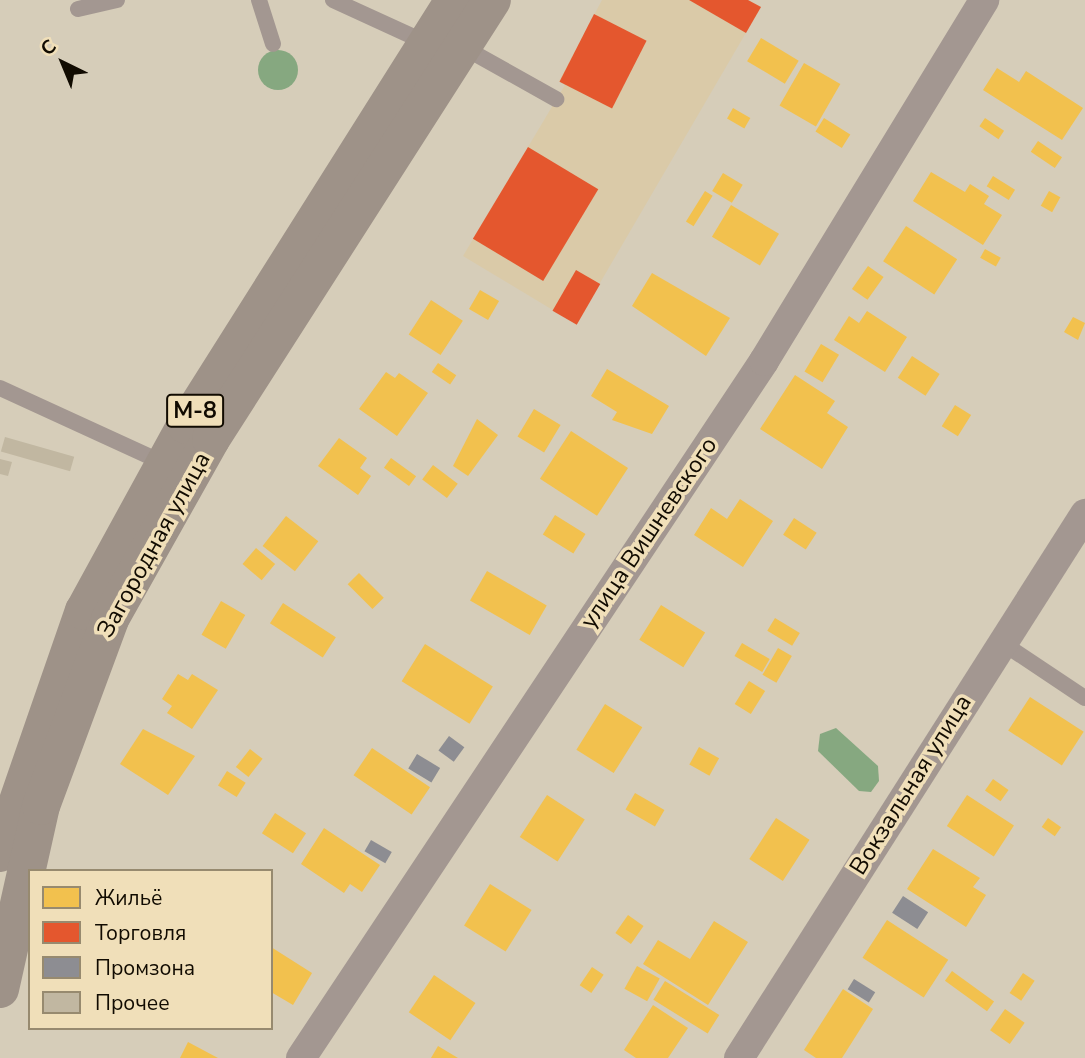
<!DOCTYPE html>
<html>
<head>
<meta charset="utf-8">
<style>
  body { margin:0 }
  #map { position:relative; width:1085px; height:1058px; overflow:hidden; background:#d6cdb9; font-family:"Nunito Sans",sans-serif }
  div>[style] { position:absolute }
  .built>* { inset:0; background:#dacaa8 }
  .water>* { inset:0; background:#86a880 }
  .round { border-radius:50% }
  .homes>* { inset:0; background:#f2c14e; transform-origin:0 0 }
  .shops>* { inset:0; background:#e4572e; transform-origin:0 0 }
  .industry>* { inset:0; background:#8d8d92; transform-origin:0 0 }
  .building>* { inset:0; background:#c1b7a1; transform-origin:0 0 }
  .service>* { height:16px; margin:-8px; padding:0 8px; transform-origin:8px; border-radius:8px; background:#a39791 }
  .minor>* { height:30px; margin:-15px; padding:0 15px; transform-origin:15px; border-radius:15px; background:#a39791 }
  .trunk>* { height:38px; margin:-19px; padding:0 19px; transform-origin:19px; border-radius:19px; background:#9e9288 }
  span { translate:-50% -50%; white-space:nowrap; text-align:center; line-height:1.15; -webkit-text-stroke:7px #f0dfb9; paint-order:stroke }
  .shield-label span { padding:2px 5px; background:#f0dfb9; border:2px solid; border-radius:5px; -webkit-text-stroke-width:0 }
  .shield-label { font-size:23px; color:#110b01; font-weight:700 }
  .street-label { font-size:24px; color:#110b01 }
  .legend { position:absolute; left:28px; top:869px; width:245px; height:161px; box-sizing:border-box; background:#f0dfb9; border:2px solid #978a6f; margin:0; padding:9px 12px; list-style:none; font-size:21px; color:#110b01 }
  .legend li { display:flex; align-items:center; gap:14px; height:35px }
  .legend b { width:35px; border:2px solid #978a6f }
  .north { position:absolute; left:28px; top:28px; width:70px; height:70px; -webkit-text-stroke:5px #f0dfb9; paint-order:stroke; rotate:317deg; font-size:19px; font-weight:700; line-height:28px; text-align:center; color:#110b01 }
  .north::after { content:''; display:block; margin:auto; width:24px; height:32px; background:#110b01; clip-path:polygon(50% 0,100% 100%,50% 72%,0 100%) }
</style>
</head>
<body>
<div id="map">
  <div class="built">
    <i style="clip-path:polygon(602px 0,748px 0,761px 7px,576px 324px,463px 256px,565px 85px,559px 81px)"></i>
  </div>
  <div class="water">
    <i class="round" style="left:258px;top:50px;width:40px;height:40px"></i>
    <i style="clip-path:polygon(836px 728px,878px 766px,879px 781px,871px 792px,859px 791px,818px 751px,820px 734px)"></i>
  </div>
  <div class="homes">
    <i style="left:761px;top:38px;width:44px;height:27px;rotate:31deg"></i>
    <i style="left:804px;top:63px;width:42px;height:49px;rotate:30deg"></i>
    <i style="clip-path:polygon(997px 68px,1019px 82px,1026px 71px,1083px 108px,1062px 140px,983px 90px)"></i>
    <i style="left:733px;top:108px;width:20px;height:12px;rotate:30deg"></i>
    <i style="left:824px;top:118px;width:31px;height:16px;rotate:32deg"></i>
    <i style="left:985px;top:118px;width:23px;height:10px;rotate:34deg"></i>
    <i style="left:1038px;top:141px;width:29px;height:13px;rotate:34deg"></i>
    <i style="clip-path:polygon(931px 172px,965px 192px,970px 184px,989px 196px,984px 204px,1002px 215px,983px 245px,913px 201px)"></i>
    <i style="left:723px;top:173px;width:23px;height:21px;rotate:31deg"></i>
    <i style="left:993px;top:176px;width:26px;height:12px;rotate:32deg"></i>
    <i style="left:705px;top:191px;width:9px;height:36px;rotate:32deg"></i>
    <i style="left:1049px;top:191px;width:13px;height:17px;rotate:29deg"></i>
    <i style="left:731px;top:205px;width:56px;height:37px;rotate:31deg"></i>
    <i style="left:906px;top:226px;width:61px;height:42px;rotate:33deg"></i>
    <i style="left:985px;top:249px;width:18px;height:10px;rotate:29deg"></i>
    <i style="left:868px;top:266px;width:19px;height:28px;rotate:35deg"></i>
    <i style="clip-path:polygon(652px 273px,730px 318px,706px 356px,632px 306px)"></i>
    <i style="left:480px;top:290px;width:22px;height:22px;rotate:30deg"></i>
    <i style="left:431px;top:300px;width:38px;height:41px;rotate:33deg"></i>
    <i style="clip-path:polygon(867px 311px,907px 337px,885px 372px,834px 340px,849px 316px,859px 323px)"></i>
    <i style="clip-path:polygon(1073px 317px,1085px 323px,1078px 340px,1064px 332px)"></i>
    <i style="left:821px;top:344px;width:21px;height:32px;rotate:31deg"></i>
    <i style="left:912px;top:356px;width:33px;height:26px;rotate:33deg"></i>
    <i style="left:438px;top:363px;width:22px;height:11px;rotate:34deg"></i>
    <i style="clip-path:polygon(607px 369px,669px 406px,652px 434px,612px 420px,617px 412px,591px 396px)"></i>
    <i style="clip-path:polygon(386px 372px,395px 378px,399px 373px,428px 393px,397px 436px,359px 409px)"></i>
    <i style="clip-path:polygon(795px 375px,835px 401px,827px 413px,848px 427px,822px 469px,760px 429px)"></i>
    <i style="left:955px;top:405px;width:19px;height:25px;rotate:32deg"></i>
    <i style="left:534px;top:409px;width:31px;height:32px;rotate:31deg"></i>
    <i style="clip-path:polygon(477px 419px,498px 435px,468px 476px,453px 466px)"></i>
    <i style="left:571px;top:431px;width:68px;height:57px;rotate:33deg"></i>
    <i style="clip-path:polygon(339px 438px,367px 458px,360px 468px,371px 476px,358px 495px,318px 466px)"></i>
    <i style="left:391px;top:458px;width:31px;height:12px;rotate:36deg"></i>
    <i style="left:433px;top:465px;width:31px;height:18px;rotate:37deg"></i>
    <i style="clip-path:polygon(740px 499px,773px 521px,743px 567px,694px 535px,711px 508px,727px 519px)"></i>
    <i style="left:555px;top:515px;width:36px;height:23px;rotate:32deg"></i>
    <i style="left:286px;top:516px;width:41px;height:38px;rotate:38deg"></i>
    <i style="left:794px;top:518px;width:27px;height:20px;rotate:33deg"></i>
    <i style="left:256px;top:548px;width:25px;height:21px;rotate:40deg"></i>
    <i style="left:487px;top:571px;width:69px;height:34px;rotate:30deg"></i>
    <i style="left:359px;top:573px;width:35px;height:16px;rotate:45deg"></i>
    <i style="left:221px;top:601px;width:28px;height:39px;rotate:30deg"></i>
    <i style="left:283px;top:603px;width:63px;height:24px;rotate:33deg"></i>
    <i style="left:661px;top:605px;width:52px;height:41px;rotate:32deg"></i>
    <i style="left:775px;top:618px;width:29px;height:15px;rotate:31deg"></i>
    <i style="left:742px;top:643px;width:32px;height:15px;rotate:30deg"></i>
    <i style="left:425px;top:644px;width:80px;height:44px;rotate:32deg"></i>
    <i style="left:778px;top:648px;width:16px;height:31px;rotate:30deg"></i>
    <i style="clip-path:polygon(178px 674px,188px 680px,192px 674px,218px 690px,192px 729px,167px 713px,172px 706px,162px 699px)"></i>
    <i style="left:749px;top:681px;width:19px;height:27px;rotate:32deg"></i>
    <i style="left:1030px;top:697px;width:64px;height:40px;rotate:33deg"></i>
    <i style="left:605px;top:704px;width:44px;height:54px;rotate:32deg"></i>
    <i style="clip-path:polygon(143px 729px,195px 756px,168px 795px,120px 764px)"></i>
    <i style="left:699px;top:747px;width:23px;height:20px;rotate:29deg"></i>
    <i style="left:372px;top:748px;width:70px;height:33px;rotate:34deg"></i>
    <i style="left:250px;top:749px;width:16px;height:23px;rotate:38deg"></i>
    <i style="left:227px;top:771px;width:22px;height:17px;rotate:32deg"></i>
    <i style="left:993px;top:779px;width:19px;height:14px;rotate:35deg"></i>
    <i style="left:635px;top:793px;width:34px;height:19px;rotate:30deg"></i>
    <i style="left:547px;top:795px;width:45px;height:50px;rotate:33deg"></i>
    <i style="left:967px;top:795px;width:56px;height:37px;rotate:33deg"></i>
    <i style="left:275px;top:813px;width:37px;height:24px;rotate:33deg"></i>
    <i style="left:776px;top:818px;width:40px;height:49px;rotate:33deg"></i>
    <i style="left:1048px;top:818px;width:16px;height:11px;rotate:35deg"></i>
    <i style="clip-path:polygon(324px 828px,380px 865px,362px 892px,350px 884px,344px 893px,301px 864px)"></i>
    <i style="clip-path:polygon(933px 849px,980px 878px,973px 887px,986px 895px,966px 927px,907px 889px)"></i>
    <i style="left:490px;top:884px;width:49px;height:49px;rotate:32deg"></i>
    <i style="left:628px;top:915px;width:19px;height:22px;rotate:35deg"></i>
    <i style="left:887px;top:920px;width:73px;height:45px;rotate:33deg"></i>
    <i style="clip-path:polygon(714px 921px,748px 942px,708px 1005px,643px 964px,658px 940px,690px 959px)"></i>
    <i style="clip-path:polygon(271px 947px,312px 973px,293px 1005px,271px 992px)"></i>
    <i style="left:637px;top:966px;width:26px;height:26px;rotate:29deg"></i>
    <i style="left:592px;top:967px;width:14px;height:22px;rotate:34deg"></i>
    <i style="left:952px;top:971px;width:52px;height:12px;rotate:36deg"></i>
    <i style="left:1023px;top:973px;width:14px;height:24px;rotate:34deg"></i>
    <i style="left:434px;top:975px;width:50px;height:45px;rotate:34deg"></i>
    <i style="left:665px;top:981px;width:64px;height:22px;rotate:32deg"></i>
    <i style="clip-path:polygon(843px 989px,873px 1009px,842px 1058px,816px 1058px,804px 1050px)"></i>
    <i style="clip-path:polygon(653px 1005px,688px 1028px,668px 1058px,636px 1058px,624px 1050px)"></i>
    <i style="left:1005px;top:1009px;width:24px;height:26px;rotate:35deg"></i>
    <i style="clip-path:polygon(188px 1042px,218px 1058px,180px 1058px)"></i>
    <i style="clip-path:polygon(438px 1046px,458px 1058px,431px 1058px)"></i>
  </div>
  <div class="shops">
    <i style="clip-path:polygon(689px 0,748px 0,761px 7px,746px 33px)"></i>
    <i style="left:594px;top:14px;width:59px;height:76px;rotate:27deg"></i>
    <i style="left:528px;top:147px;width:82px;height:107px;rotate:31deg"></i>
    <i style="left:576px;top:270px;width:28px;height:47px;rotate:30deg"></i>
  </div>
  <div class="industry">
    <i style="left:449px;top:736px;width:19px;height:18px;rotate:36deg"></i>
    <i style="left:417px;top:754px;width:27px;height:17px;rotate:31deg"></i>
    <i style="left:371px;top:840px;width:24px;height:13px;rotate:30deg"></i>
    <i style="left:903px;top:896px;width:30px;height:20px;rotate:33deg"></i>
    <i style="left:854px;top:979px;width:25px;height:12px;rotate:32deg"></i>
  </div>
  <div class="building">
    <i style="left:5px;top:437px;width:72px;height:15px;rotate:16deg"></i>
    <i style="clip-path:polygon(0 459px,12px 462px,8px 476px,0 474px)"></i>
  </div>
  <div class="service">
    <i style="left:259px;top:0;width:46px;rotate:72.3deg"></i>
    <i style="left:333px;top:0;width:103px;rotate:24.6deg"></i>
    <i style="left:78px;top:9px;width:40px;rotate:-13deg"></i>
    <i style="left:463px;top:47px;width:107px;rotate:29.2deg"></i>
    <i style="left:0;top:388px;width:180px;rotate:24.6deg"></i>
    <i style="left:1001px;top:642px;width:101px;rotate:33.7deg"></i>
  </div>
  <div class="minor">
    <i style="left:301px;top:1058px;width:837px;rotate:-56.4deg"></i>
    <i style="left:764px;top:361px;width:423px;rotate:-58.6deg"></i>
    <i style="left:739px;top:1058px;width:645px;rotate:-57.54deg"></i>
  </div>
  <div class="trunk">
    <i style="left:0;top:853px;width:256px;rotate:-70.9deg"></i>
    <i style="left:84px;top:611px;width:212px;rotate:-61.3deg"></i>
    <i style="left:186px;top:425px;width:502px;rotate:-57.76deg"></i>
    <i style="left:0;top:989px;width:188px;rotate:-77.4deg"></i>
    <i style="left:41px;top:806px;width:199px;rotate:-69.7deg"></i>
    <i style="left:110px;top:619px;width:206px;rotate:-60.7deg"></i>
    <i style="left:211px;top:439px;width:521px;rotate:-57.38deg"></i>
  </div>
  <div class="shield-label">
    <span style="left:195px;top:411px">М-8</span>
  </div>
  <div class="street-label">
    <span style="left:649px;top:533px;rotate:-56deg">улица Вишневского</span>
    <span style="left:154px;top:545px;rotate:-61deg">Загородная улица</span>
    <span style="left:911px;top:785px;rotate:-58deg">Вокзальная улица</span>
  </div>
  <ul class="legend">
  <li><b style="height:19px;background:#f2c14e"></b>Жильё</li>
  <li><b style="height:19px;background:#e4572e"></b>Торговля</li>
  <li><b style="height:19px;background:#8d8d92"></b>Промзона</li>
  <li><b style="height:19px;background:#c1b7a1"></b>Прочее</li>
  </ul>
  <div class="north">С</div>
</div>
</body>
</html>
